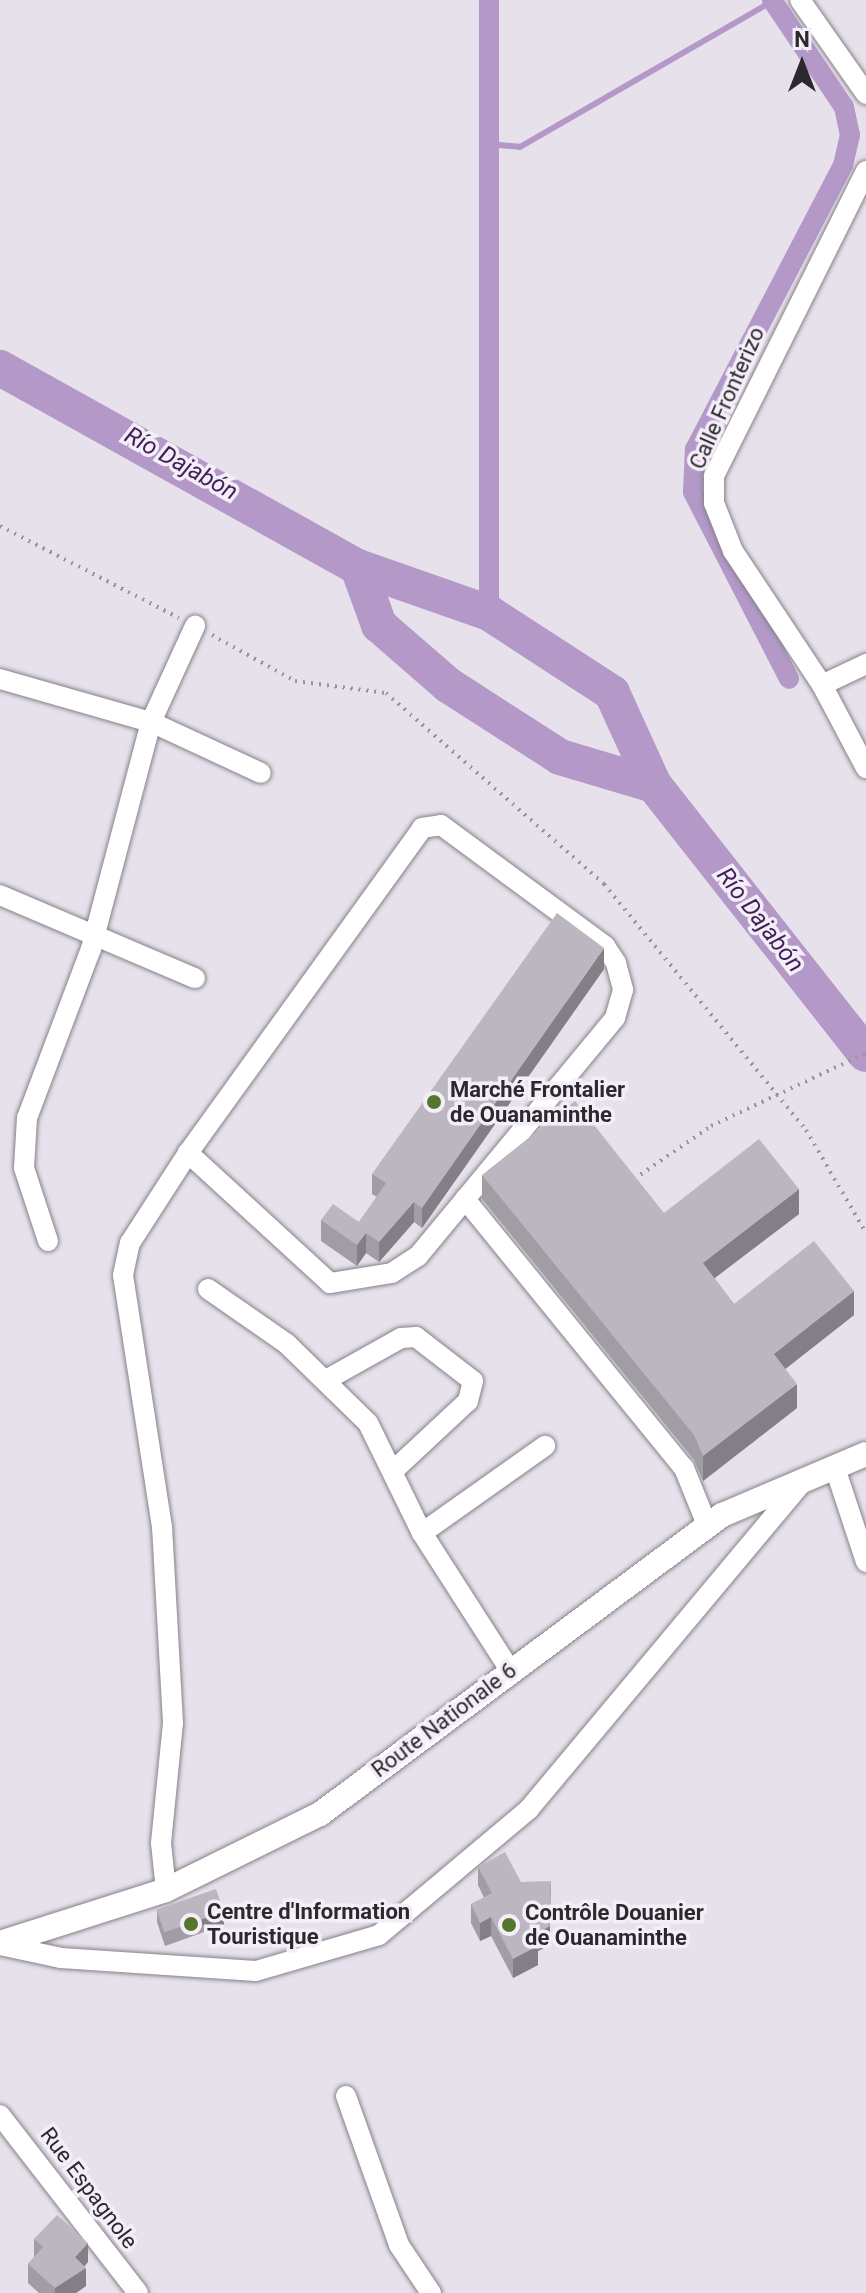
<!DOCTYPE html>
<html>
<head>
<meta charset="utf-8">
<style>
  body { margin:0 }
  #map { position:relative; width:866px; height:2293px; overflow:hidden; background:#e7e1eb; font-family:Roboto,sans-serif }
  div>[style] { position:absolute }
  .stream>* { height:6px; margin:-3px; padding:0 3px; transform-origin:3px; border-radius:3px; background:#b398c8 }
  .canal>* { height:20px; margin:-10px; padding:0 10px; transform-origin:10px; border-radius:10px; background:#b398c8 }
  .river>* { height:36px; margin:-18px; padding:0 18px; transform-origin:18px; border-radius:18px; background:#b398c8 }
  .path>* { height:4px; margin-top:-2px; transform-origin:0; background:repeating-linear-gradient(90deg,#99949c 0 2px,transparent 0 8px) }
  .roads { filter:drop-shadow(0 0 2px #86818a) drop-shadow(0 0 2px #86818a) }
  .minor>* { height:20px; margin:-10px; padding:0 10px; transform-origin:10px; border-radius:10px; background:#fff }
  .major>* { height:24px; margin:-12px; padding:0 12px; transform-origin:12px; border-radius:12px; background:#fff }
  .path-bridge>* { height:4px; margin-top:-2px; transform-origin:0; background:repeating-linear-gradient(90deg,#99949c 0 2px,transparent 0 8px) }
  .wall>* { inset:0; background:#a19da4 }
  .shaded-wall>* { inset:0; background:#837f86; transform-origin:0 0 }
  .building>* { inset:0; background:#bbb6bf; transform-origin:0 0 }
  .dots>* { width:22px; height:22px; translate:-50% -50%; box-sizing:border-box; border:4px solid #f4eef9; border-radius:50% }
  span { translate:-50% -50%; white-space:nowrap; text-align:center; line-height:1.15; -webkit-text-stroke:7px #f4eef9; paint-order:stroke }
  .street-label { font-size:22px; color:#2c292d }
  .poi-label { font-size:22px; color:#2c292d; font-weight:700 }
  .left { translate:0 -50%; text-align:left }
  .water-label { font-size:24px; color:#411e58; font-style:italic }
  .north { position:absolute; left:762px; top:24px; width:80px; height:80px; -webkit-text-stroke:6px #f4eef9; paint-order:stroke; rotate:0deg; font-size:22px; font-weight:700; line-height:32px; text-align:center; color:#2c292d }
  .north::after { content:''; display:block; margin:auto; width:28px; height:36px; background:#2c292d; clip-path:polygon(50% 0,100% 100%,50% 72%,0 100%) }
</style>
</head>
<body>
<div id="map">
  <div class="stream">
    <i style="left:488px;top:144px;width:32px;rotate:5deg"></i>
    <i style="left:520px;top:147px;width:294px;rotate:-30deg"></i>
  </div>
  <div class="canal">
    <i style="left:772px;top:0;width:129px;rotate:56.1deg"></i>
    <i style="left:844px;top:107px;width:29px;rotate:78deg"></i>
    <i style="left:850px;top:135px;width:31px;rotate:103deg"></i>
    <i style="left:843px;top:165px;width:320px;rotate:117.5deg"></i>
    <i style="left:695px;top:449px;width:43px;rotate:92.7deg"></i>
    <i style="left:693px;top:492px;width:210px;rotate:62.8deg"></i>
    <i style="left:489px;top:613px;width:613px;rotate:-90deg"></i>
  </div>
  <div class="river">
    <i style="left:0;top:368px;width:410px;rotate:29.1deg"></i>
    <i style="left:358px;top:567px;width:139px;rotate:19.3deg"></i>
    <i style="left:489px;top:613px;width:147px;rotate:33deg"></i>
    <i style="left:612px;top:693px;width:101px;rotate:65.5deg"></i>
    <i style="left:654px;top:785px;width:342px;rotate:51.8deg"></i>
    <i style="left:358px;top:567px;width:62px;rotate:70.1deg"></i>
    <i style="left:379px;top:625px;width:91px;rotate:41deg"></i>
    <i style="left:448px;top:685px;width:133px;rotate:32.7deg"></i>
    <i style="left:560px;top:757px;width:98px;rotate:16.6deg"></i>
  </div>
  <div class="path">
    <i style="left:0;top:526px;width:201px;rotate:27.2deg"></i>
    <i style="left:212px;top:635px;width:95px;rotate:29deg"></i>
    <i style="left:295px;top:681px;width:92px;rotate:7.5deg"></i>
    <i style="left:386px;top:693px;width:290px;rotate:41.2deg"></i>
    <i style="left:604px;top:884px;width:318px;rotate:50.6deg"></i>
    <i style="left:806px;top:1130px;width:119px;rotate:59.8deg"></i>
    <i style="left:634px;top:1179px;width:93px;rotate:-34.5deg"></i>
  </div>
  <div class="roads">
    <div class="minor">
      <i style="left:800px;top:0;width:115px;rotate:54.9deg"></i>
      <i style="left:866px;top:171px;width:341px;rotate:116.5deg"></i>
      <i style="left:714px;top:476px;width:27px;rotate:90deg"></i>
      <i style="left:714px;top:503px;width:52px;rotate:68.4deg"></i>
      <i style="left:733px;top:551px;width:161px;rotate:56.4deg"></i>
      <i style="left:822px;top:685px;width:94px;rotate:62.1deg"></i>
      <i style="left:0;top:679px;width:157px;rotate:15.9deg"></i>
      <i style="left:151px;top:722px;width:106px;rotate:-65.4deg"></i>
      <i style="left:822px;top:685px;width:49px;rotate:-25.5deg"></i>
      <i style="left:0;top:895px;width:212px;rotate:23.1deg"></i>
      <i style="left:465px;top:1199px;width:347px;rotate:50.9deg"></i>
      <i style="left:684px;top:1468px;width:61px;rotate:68deg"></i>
      <i style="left:48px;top:1241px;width:77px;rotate:-108.2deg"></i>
      <i style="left:24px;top:1168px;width:50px;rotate:-86.6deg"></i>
      <i style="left:27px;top:1118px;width:181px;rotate:-69.3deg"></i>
      <i style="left:91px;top:949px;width:235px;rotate:-75.2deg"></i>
      <i style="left:151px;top:722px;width:121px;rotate:24.9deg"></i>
      <i style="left:208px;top:1289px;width:96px;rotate:34.8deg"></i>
      <i style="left:287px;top:1344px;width:113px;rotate:44.3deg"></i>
      <i style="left:368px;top:1423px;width:123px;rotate:63.9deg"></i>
      <i style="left:422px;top:1533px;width:163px;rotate:57.3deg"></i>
      <i style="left:326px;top:1380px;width:86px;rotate:-29.2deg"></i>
      <i style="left:401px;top:1338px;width:15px;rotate:-4deg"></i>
      <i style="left:416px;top:1337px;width:72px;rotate:37.7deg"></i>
      <i style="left:473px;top:1381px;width:21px;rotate:104deg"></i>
      <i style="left:468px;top:1401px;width:101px;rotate:137deg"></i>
      <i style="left:835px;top:1468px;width:99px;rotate:71.7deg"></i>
      <i style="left:422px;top:1533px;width:151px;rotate:-35.3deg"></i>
      <i style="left:166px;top:1890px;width:47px;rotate:-96.1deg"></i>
      <i style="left:161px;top:1843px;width:121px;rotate:-84.3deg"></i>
      <i style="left:173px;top:1723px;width:196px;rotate:-93.2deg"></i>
      <i style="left:162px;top:1527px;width:255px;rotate:-98.8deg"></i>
      <i style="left:123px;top:1275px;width:33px;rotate:-78deg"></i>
      <i style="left:130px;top:1243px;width:107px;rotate:-57.2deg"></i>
      <i style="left:188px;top:1153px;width:400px;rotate:-54.2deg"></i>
      <i style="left:422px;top:828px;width:19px;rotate:-9deg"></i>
      <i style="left:441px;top:825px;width:204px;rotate:36.4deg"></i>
      <i style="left:605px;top:946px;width:20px;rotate:57deg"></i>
      <i style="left:616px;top:963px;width:28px;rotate:75deg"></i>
      <i style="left:623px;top:990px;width:29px;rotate:106deg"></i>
      <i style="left:615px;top:1018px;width:309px;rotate:129.6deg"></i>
      <i style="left:418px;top:1256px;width:31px;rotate:147deg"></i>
      <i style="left:392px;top:1273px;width:63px;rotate:170.8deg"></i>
      <i style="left:330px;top:1283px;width:193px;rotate:-137.5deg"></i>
      <i style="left:0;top:1945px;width:62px;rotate:12deg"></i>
      <i style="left:61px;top:1958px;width:195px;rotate:3.8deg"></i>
      <i style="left:256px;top:1971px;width:128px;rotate:-16.3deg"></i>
      <i style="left:379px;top:1935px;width:196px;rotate:-40deg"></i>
      <i style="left:529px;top:1809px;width:425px;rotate:-50.1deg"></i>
      <i style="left:346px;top:2096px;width:158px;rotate:70.4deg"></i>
      <i style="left:399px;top:2245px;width:58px;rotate:56.3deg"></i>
      <i style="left:0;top:2115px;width:225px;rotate:52.2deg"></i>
    </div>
    <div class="major">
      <i style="left:0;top:1943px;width:174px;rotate:-17.7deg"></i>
      <i style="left:166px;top:1890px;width:172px;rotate:-26.3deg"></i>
      <i style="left:320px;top:1814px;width:501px;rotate:-36.64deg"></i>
      <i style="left:722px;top:1515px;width:156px;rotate:-23deg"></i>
    </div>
  </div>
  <div class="path-bridge">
    <i style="left:711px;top:1126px;width:171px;rotate:-25.2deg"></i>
  </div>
  <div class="wall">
    <i style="clip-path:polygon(604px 969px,422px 1228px,414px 1222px,379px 1262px,366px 1253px,357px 1266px,321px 1241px,321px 1220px,359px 1222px,377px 1197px,372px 1194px,372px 1174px)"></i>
    <i style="clip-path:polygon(482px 1175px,664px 1213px,799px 1214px,714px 1278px,734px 1304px,854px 1315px,785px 1369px,797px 1408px,703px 1481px,694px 1460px,482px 1199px)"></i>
    <i style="clip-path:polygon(478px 1867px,521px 1882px,550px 1924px,550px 1945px,538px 1951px,538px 1965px,513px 1978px,491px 1936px,480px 1941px,471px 1923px,471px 1904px,484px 1898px,478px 1885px)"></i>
    <i style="clip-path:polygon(157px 1910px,224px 1925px,165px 1946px,157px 1922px)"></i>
    <i style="clip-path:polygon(34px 2239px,88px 2262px,85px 2266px,86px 2286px,76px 2293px,39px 2293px,28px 2283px,28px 2264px,34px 2257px)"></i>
  </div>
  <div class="shaded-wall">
    <i style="clip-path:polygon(604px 948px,604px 969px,422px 1228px,422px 1208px)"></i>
    <i style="clip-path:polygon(799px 1189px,799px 1214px,703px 1287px,703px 1263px)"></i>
    <i style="clip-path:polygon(414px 1202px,414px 1222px,379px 1262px,379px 1242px)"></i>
    <i style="clip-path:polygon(366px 1233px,366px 1253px,357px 1266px,357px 1245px)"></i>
    <i style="clip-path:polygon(854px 1291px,854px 1315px,774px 1378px,774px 1354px)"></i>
    <i style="clip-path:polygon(797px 1384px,797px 1408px,703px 1481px,703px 1456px)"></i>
    <i style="clip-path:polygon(551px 1881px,550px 1924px,541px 1927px,541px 1908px)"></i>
    <i style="left:224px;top:1912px;width:13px;height:63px;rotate:90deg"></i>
    <i style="clip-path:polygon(491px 1917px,491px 1936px,480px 1941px,480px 1923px)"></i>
    <i style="clip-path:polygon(550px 1926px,550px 1945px,538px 1951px,538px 1965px,513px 1978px,513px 1959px,533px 1935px)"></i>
    <i style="clip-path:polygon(88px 2243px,88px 2262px,78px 2273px,86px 2268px,86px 2286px,76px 2293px,55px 2293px,55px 2288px,75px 2257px)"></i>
  </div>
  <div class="building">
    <i style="clip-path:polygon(557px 913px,604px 948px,422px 1208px,414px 1202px,379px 1242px,366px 1233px,357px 1245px,321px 1220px,333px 1204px,359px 1222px,386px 1183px,372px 1174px)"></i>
    <i style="clip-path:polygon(575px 1101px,664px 1213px,759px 1139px,799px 1189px,703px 1263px,734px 1304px,814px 1241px,854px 1291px,774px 1354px,797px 1384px,703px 1456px,694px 1435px,482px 1175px)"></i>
    <i style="clip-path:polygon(505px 1852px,521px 1882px,551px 1881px,550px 1905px,541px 1908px,550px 1926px,533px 1935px,538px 1946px,513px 1959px,491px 1917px,480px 1923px,471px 1904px,492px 1893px,478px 1867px)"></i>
    <i style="left:216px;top:1889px;width:24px;height:63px;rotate:71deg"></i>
    <i style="clip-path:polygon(57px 2215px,88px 2243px,75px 2257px,86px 2268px,55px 2288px,28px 2264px,43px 2247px,34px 2239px)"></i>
  </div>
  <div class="dots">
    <i style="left:434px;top:1102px;background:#55762d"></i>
    <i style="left:191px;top:1924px;background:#55762d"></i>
    <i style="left:509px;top:1925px;background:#55762d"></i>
  </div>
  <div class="street-label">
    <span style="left:727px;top:398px;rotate:-66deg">Calle Fronterizo</span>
    <span style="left:444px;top:1720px;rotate:-37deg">Route Nationale 6</span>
    <span style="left:89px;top:2188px;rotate:53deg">Rue Espagnole</span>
  </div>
  <div class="poi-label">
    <span class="left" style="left:450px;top:1102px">Marché Frontalier<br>de Ouanaminthe</span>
    <span class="left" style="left:207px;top:1924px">Centre d'Information<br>Touristique</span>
    <span class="left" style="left:525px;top:1925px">Contrôle Douanier<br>de Ouanaminthe</span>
  </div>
  <div class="water-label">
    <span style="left:181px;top:464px;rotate:29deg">Río Dajabón</span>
    <span style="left:760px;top:920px;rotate:52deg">Río Dajabón</span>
  </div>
  <div class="north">N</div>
</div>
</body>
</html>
